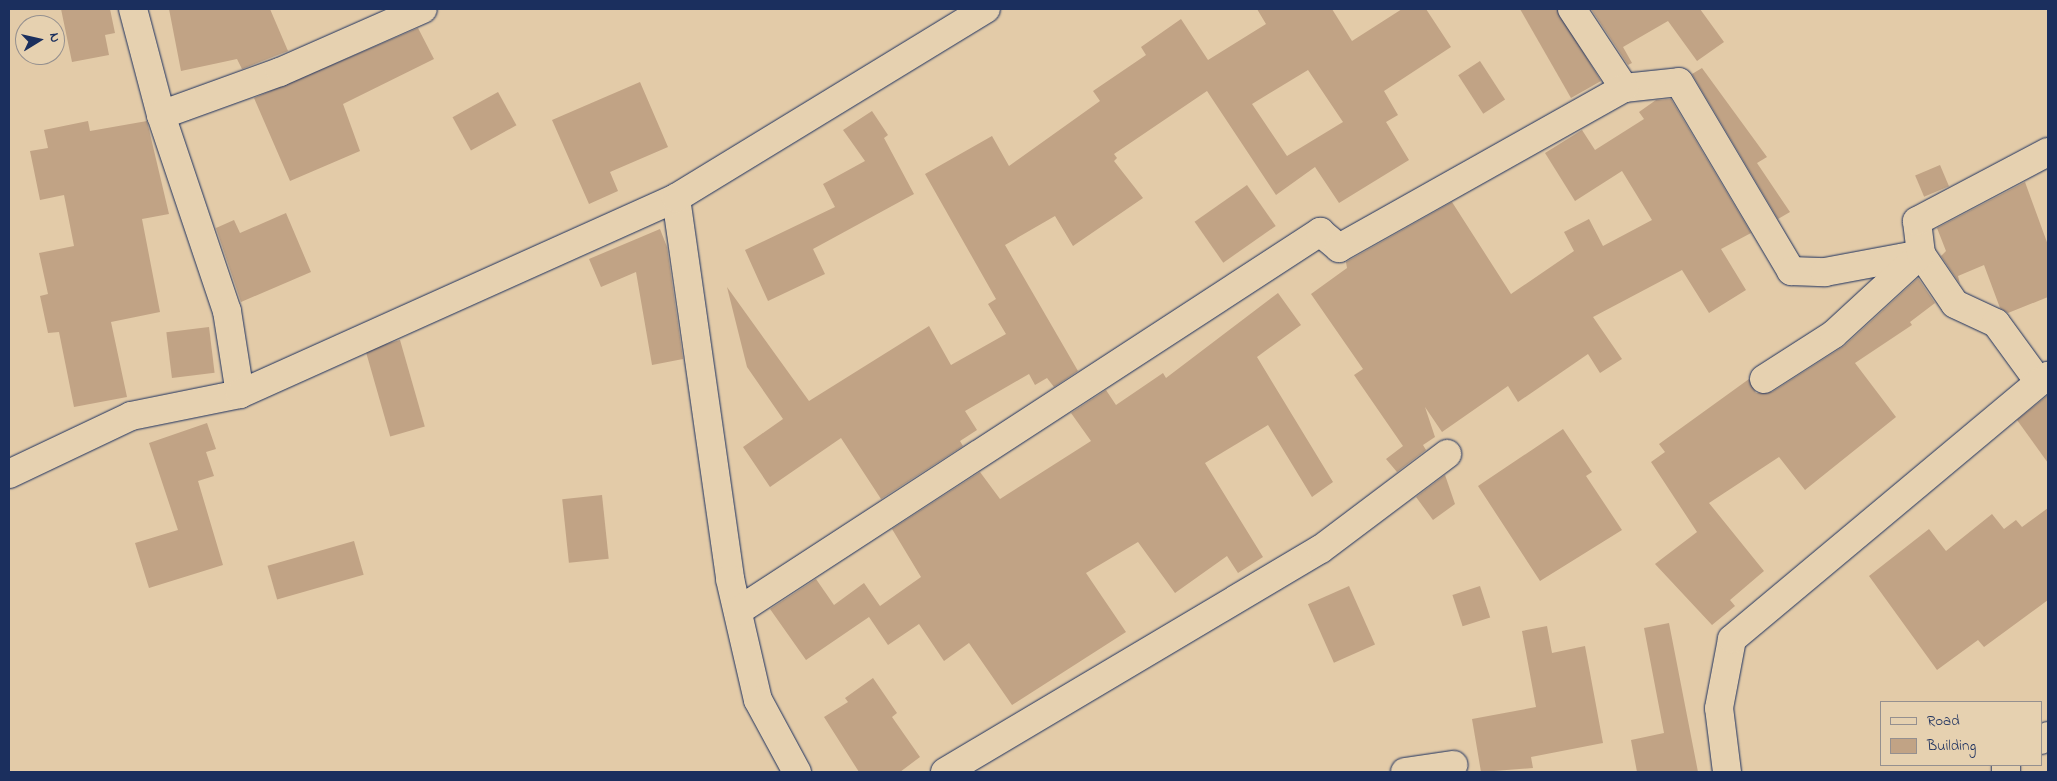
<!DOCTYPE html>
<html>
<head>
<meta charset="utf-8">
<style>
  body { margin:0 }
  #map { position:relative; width:2057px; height:781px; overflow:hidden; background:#e3cba8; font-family:"Indie Flower",sans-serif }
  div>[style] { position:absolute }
  .building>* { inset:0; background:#c1a385; transform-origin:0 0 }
  .roads { filter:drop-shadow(0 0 1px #1b2f5e) drop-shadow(0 0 1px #1b2f5e) }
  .street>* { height:28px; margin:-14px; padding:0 14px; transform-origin:14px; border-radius:14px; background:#e6d1b0 }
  span { translate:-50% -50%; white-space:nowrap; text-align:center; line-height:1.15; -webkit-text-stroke:4px #e6d1b0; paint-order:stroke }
  .frame { position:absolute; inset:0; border:10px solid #1b2f5e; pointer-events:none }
  .legend { position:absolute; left:1880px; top:701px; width:162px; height:65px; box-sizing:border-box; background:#e6d1b0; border:1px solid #95908f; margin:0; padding:6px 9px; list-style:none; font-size:15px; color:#1b2f5e }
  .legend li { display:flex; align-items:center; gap:10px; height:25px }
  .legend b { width:25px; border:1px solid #95908f }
  .north { position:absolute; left:15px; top:15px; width:50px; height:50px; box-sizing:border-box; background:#e6d1b0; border:1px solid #95908f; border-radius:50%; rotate:81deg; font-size:14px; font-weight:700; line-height:20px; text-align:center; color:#1b2f5e }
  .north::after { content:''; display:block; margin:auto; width:18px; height:22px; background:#1b2f5e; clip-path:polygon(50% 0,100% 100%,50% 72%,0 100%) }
</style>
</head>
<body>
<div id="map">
  <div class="building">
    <i style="clip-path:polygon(61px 9px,110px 9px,115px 33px,105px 35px,109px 55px,72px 62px)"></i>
    <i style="clip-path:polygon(169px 9px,270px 9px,288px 51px,242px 69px,237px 59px,181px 71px)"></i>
    <i style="clip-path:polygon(evenodd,1257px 9px,1332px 9px,1352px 41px,1402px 9px,1426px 9px,1451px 47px,1384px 91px,1398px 115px,1386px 122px,1409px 160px,1339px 203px,1315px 167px,1276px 195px,1207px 91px,1114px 154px,1117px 158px,1114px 161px,1143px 198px,1073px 246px,1055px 216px,1005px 245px,1078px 371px,1054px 387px,1047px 378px,1035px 385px,1029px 374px,965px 411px,977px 430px,960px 441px,963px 446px,881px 499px,841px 438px,770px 487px,743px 447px,783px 419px,747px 367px,727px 287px,809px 401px,929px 326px,951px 365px,1006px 334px,988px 304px,996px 299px,925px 174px,992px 136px,1009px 166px,1100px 101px,1093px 91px,1146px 55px,1141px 47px,1181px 19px,1208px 60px,1266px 24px,1257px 9px,1308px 70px,1343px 122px,1287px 156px,1252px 104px,1308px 70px)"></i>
    <i style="clip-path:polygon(1520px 9px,1557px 9px,1601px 81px,1571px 98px)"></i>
    <i style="clip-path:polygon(1591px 9px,1700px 9px,1724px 42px,1697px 61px,1668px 21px,1623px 47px,1632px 63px,1628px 65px)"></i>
    <i style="clip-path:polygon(418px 28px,434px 59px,343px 104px,360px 151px,290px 181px,254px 98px)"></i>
    <i style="left:1480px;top:61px;width:46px;height:26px;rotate:57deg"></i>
    <i style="clip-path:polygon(1702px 68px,1767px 157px,1757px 163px,1790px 212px,1778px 219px,1692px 74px)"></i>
    <i style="clip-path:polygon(640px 82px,668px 147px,610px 172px,618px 191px,589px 204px,552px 120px)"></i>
    <i style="left:498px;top:92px;width:38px;height:52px;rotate:61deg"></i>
    <i style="clip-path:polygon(1671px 99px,1751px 233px,1721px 249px,1746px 290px,1709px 313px,1682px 270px,1593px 317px,1622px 359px,1600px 373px,1588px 354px,1518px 402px,1508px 386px,1442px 432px,1425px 407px,1435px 437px,1423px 445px,1426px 450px,1397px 472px,1386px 459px,1403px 446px,1354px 375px,1363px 369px,1311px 294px,1347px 268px,1346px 262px,1452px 202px,1511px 294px,1574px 251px,1564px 232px,1589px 219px,1603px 246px,1652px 220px,1622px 171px,1575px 201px,1545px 153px,1582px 130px,1595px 150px,1644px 119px,1639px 112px,1656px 100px)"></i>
    <i style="clip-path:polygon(872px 111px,888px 135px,884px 138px,914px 194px,813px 249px,825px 274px,768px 301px,745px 250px,835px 207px,823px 184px,865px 161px,843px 130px)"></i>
    <i style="clip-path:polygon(88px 121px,90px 131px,147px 121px,169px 214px,142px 219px,160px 312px,111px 322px,127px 397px,74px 407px,59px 332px,48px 333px,40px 296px,48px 294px,39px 253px,74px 246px,64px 195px,40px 200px,30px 151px,48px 148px,44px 130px)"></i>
    <i style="left:1940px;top:165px;width:23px;height:27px;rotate:67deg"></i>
    <i style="clip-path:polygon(2025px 182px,2048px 245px,2048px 297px,2008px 313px,2000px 308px,1984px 265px,1958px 276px,1960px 284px,1941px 256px,1946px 251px,1937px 228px)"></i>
    <i style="left:1247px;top:185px;width:50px;height:64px;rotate:55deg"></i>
    <i style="clip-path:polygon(286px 213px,311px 272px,241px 302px,216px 228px,234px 220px,240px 233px)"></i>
    <i style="clip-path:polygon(660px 229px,667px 247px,683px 359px,652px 365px,636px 272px,601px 287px,589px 259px)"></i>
    <i style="clip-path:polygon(1918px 278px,1935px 303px,1910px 322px,1912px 325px,1855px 363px,1896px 417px,1805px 490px,1779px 457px,1709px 503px,1764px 571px,1730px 600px,1735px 606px,1712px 625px,1655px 564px,1697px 532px,1651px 462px,1665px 452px,1659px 444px,1749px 379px,1756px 393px,1772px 392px,1844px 346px)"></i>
    <i style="clip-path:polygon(1278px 293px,1301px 325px,1257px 357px,1333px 482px,1312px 497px,1268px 425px,1205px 463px,1263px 557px,1238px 573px,1227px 556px,1175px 593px,1138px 542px,1086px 573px,1126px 632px,1012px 705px,969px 643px,944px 661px,919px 624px,888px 645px,869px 617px,806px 660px,770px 609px,816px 579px,834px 605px,864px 583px,880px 606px,921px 577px,892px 529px,980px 472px,1000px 499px,1091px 441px,1071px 413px,1106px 390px,1116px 405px,1163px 373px,1166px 378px)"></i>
    <i style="left:209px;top:327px;width:46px;height:43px;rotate:83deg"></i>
    <i style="left:400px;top:340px;width:90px;height:36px;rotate:74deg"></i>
    <i style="clip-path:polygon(2048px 395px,2048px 463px,2017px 420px)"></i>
    <i style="clip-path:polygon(207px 423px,216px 449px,206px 452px,214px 476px,198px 481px,223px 565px,149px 588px,135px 543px,178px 530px,149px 443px)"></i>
    <i style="clip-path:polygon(1563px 429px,1592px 472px,1586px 476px,1622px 530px,1540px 581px,1478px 486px)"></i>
    <i style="clip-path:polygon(1445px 475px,1455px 504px,1433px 520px,1416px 497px)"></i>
    <i style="left:602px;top:495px;width:64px;height:40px;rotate:84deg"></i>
    <i style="clip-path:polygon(2048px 508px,2048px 600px,1984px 647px,1978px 640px,1937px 670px,1869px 576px,1929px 529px,1946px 551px,1992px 514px,2004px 529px,2016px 520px,2022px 527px)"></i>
    <i style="left:354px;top:541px;width:35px;height:90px;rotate:74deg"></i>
    <i style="left:1349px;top:586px;width:64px;height:45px;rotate:66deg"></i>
    <i style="left:1480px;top:586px;width:33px;height:29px;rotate:72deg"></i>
    <i style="clip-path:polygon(1669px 623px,1698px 772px,1637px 772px,1631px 740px,1664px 733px,1644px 628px)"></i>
    <i style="clip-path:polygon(1547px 626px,1552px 653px,1585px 646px,1603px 743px,1531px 757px,1533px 768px,1481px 772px,1472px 719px,1536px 707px,1522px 631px)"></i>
    <i style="clip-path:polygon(873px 678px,897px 713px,892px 717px,920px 757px,900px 772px,859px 772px,824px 717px,848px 702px,845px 698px)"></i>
  </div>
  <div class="roads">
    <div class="street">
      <i style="left:133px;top:9px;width:110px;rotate:75.2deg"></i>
      <i style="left:161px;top:115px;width:207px;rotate:71.4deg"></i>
      <i style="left:227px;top:311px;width:84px;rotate:81.1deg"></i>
      <i style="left:1572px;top:9px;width:95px;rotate:56.6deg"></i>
      <i style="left:1624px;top:88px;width:55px;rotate:-6.2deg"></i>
      <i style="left:1679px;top:82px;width:220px;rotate:59.3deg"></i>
      <i style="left:1791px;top:271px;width:34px;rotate:2deg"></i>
      <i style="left:1825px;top:272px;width:98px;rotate:-10.6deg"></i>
      <i style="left:1921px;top:254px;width:60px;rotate:55.8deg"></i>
      <i style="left:1955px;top:304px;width:45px;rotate:24.9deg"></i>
      <i style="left:1996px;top:323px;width:73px;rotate:53.9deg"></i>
      <i style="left:2039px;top:382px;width:11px;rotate:-34deg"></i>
      <i style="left:161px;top:115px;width:127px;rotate:-19.9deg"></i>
      <i style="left:280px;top:72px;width:156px;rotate:-23.8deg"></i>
      <i style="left:676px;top:198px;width:385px;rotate:81.9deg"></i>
      <i style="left:730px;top:579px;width:124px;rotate:77deg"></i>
      <i style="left:758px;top:700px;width:82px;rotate:61.6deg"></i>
      <i style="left:1764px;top:379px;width:83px;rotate:-32.7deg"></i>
      <i style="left:1834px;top:334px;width:118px;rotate:-42.6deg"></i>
      <i style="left:1921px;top:254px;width:33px;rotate:-97deg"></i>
      <i style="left:1917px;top:221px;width:148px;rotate:-27.8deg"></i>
      <i style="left:9px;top:474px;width:135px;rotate:-25.4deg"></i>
      <i style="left:131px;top:416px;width:111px;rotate:-11.4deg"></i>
      <i style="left:240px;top:394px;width:478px;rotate:-24.2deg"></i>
      <i style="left:676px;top:198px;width:363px;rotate:-31.4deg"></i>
      <i style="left:738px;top:611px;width:695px;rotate:-33.07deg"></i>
      <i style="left:1320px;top:232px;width:25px;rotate:40deg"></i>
      <i style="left:1339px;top:248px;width:327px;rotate:-29.3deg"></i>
      <i style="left:2041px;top:740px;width:8px;rotate:-30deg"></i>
      <i style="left:2006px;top:765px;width:7px;rotate:90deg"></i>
      <i style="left:945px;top:772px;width:437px;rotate:-30.7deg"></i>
      <i style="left:1321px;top:549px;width:158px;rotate:-37deg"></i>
      <i style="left:1405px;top:772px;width:49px;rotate:-8.3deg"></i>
      <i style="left:1727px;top:772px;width:64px;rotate:-97.1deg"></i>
      <i style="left:1719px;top:708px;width:70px;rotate:-79.3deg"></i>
      <i style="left:1732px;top:639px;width:400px;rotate:-39.9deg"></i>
    </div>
  </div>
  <div class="frame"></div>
  <ul class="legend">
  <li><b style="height:6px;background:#e6d1b0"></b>Road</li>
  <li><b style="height:14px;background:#c1a385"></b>Building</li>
  </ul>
  <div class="north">N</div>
</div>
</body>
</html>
